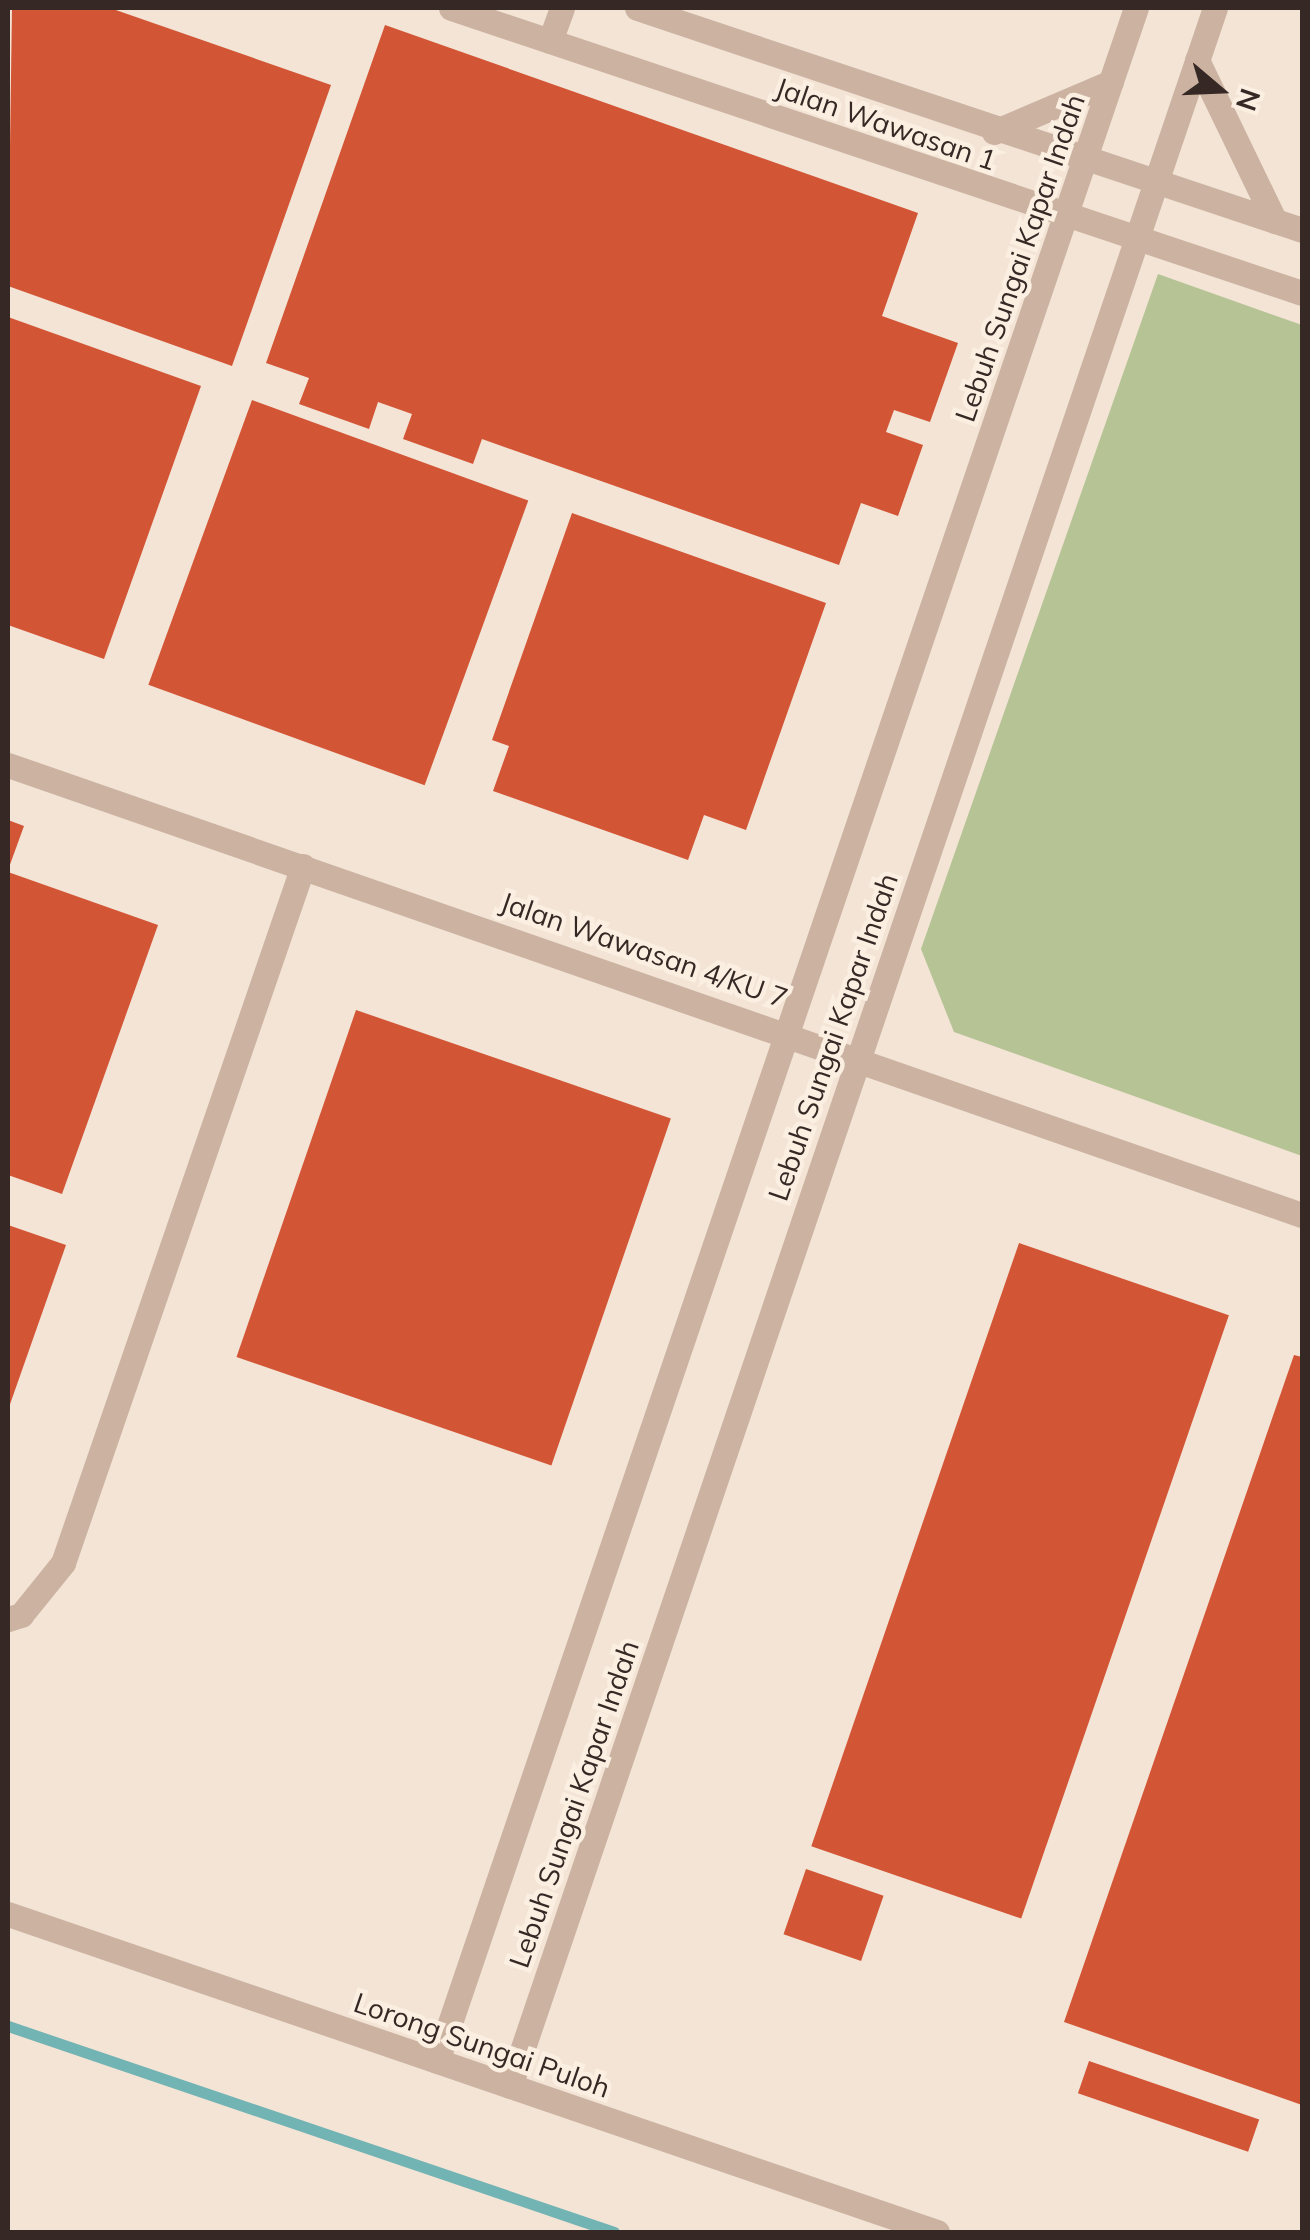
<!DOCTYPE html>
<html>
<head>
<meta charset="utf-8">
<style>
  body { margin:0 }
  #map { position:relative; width:1310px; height:2240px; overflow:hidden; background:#f3e4d6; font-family:Mulish,sans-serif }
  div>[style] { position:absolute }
  .green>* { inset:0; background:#b6c395 }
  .stream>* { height:11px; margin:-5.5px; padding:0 5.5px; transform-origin:5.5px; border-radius:5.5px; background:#72b3b3 }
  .building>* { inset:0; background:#d25535; transform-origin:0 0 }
  .minor>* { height:25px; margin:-12.5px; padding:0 12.5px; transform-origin:12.5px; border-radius:12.5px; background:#ccb3a1 }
  .tertiary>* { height:25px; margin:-12.5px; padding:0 12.5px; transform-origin:12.5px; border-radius:12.5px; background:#ccb3a1 }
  span { translate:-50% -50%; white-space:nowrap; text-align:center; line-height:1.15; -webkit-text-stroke:9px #fbefe2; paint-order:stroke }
  .street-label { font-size:28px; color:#362925 }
  .frame { position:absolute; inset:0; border:10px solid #362925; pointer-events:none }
  .north { position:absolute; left:1170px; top:40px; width:100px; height:100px; -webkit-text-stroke:8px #fbefe2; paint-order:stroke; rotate:109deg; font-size:28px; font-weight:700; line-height:40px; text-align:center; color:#362925 }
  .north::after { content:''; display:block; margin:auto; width:35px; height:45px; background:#362925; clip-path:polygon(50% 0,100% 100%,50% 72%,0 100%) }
</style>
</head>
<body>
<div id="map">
  <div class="green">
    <i style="clip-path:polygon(1158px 274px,1302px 325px,1302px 1156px,954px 1032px,921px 949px)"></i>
  </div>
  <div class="stream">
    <i style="left:8px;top:2026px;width:640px;rotate:18.77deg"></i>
  </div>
  <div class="building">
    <i style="clip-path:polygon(12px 8px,110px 8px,331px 85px,232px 366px,8px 286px)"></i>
    <i style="clip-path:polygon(385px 25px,918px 213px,882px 316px,958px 343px,930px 422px,894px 410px,886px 432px,923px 445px,898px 516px,861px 503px,839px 565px,482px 439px,473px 464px,403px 439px,412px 414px,378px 402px,369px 429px,299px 404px,309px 378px,266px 363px)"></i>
    <i style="clip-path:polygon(8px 317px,201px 386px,104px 659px,8px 625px)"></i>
    <i style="left:252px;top:400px;width:294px;height:303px;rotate:20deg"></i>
    <i style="clip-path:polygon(572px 513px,826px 603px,746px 830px,704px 815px,688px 860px,493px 791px,509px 746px,492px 740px)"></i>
    <i style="clip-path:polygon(8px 820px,24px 826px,8px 870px)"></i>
    <i style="clip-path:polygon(8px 872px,158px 925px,62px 1194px,8px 1175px)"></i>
    <i style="left:356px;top:1010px;width:333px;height:367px;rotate:19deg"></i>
    <i style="clip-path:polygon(8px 1225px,66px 1245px,8px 1410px)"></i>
    <i style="left:1019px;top:1243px;width:222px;height:638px;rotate:19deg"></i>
    <i style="clip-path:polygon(1294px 1355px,1302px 1357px,1302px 2105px,1064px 2022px)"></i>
    <i style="left:806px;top:1869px;width:82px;height:69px;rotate:19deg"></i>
    <i style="left:1089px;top:2061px;width:180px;height:34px;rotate:19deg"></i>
  </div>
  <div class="minor">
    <i style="left:451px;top:8px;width:897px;rotate:18.52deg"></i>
    <i style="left:637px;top:8px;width:701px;rotate:18.46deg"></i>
    <i style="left:550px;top:41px;width:35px;rotate:-70deg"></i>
    <i style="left:1197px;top:60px;width:179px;rotate:64.2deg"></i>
    <i style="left:994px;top:132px;width:127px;rotate:-23.1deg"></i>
    <i style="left:8px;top:765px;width:1370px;rotate:19.18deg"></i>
    <i style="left:8px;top:1619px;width:14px;rotate:-17deg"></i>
    <i style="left:21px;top:1615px;width:67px;rotate:-51.1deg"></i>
    <i style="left:63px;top:1563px;width:737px;rotate:-71deg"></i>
    <i style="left:437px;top:2061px;width:2169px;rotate:-71.2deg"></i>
    <i style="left:510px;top:2086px;width:2194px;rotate:-71.26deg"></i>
  </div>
  <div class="tertiary">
    <i style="left:8px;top:1914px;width:982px;rotate:18.9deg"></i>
  </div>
  <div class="street-label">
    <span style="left:886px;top:124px;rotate:19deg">Jalan Wawasan 1</span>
    <span style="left:1020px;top:258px;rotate:-71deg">Lebuh Sungai Kapar Indah</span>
    <span style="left:644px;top:950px;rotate:19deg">Jalan Wawasan 4/KU 7</span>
    <span style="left:833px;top:1037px;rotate:-71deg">Lebuh Sungai Kapar Indah</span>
    <span style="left:574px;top:1804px;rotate:-71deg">Lebuh Sungai Kapar Indah</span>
    <span style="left:482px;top:2045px;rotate:19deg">Lorong Sungai Puloh</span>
  </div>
  <div class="frame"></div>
  <div class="north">N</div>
</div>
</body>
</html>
